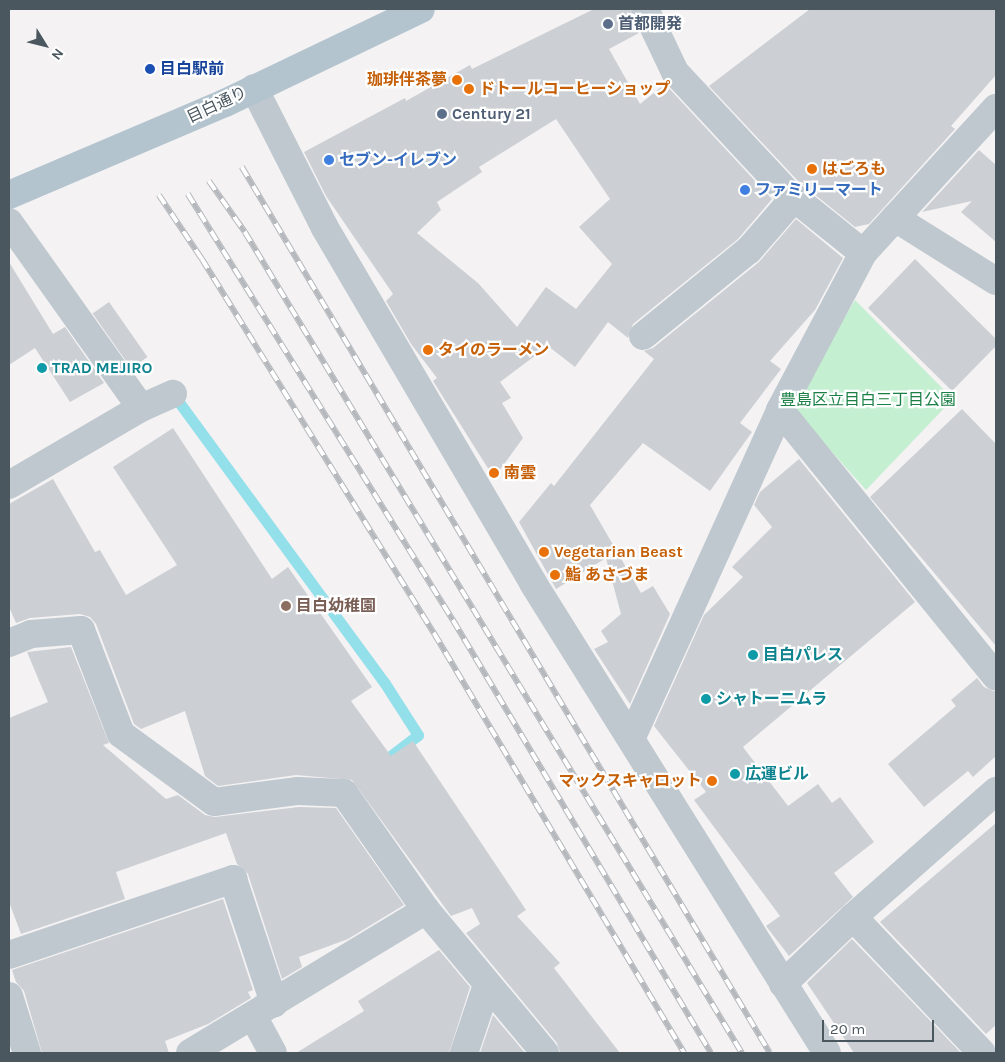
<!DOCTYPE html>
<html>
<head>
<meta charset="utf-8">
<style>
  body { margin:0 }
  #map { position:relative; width:1005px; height:1062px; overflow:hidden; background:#f4f2f3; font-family:Karla,"Noto Sans JP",sans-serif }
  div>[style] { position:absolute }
  .green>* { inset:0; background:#c4efd1 }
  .stream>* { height:11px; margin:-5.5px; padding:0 5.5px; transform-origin:5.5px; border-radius:5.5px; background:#93dfea }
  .building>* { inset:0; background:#ccd0d4; transform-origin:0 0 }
  .minor>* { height:28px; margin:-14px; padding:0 14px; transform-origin:14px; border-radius:14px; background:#bec8ce }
  .major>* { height:28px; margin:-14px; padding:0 14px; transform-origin:14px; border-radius:14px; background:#b3c4cf }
  .rail>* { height:5.5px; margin-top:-2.75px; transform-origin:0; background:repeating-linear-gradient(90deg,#fff 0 11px,#b5b8bc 0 22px); box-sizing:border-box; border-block:1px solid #b5b8bc }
  .dots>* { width:14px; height:14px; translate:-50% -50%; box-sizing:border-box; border:2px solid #fff; border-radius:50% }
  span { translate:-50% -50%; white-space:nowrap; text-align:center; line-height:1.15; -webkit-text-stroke:4.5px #fff; paint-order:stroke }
  .service-label { font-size:16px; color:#4e5e75; font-weight:700 }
  .left { translate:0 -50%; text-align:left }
  .transit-label { font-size:16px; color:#164399; font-weight:700 }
  .food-label { font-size:16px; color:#c56008; font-weight:700 }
  .right { translate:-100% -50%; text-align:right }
  .street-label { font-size:16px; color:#4a575f }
  .shop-label { font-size:16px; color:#366cbe; font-weight:700 }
  .culture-label { font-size:16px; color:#0d838f; font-weight:700 }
  .park-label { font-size:16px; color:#1b8046 }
  .education-label { font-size:16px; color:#785e54; font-weight:700 }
  .frame { position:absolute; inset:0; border:10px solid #4a575f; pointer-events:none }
  .north { position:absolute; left:20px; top:20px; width:50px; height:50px; -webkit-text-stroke:4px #fff; paint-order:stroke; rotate:126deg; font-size:14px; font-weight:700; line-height:20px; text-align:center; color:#4a575f }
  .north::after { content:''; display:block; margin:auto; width:18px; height:22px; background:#4a575f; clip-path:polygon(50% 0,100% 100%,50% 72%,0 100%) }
  .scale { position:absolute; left:822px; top:1020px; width:112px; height:22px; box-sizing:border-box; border:2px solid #4a575f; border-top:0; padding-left:6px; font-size:15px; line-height:18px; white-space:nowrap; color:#4a575f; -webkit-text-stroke:4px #fff; paint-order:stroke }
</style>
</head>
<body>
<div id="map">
  <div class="green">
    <i style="clip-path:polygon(855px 300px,953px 399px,866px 490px,791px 406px)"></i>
  </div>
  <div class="stream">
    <i style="left:173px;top:394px;width:357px;rotate:53.8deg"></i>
    <i style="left:384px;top:682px;width:63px;rotate:57.3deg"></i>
    <i style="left:418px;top:735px;width:48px;rotate:142.7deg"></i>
  </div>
  <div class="building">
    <i style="clip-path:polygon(evenodd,594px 9px,630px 9px,639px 33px,609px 49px,640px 104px,665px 84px,772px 199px,738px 239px,633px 324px,628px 338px,608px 322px,575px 367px,548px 346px,500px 382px,511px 398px,502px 403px,523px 438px,494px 478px,433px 381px,437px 378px,411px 344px,386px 301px,393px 294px,326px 196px,304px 152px,405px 98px,406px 101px,470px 65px,472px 69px,594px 9px,556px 119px,610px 199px,579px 227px,612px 264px,576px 309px,546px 287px,517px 327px,478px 283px,417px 233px,441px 210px,437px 202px,482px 172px,479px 167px,556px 119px)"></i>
    <i style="clip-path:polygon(810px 9px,996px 9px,996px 75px,951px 126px,955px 129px,869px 224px,855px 227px,798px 181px,709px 86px)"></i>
    <i style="clip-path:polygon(979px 150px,996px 165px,996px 242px,961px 212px,972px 201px,922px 212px)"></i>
    <i style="clip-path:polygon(796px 219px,843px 258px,815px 310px,770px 361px,781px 369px,740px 423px,752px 432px,710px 491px,643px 443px,590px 505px,641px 593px,653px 586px,670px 614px,630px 704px,594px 649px,608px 642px,601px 631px,621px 614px,606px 558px,556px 589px,519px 522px,551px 483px,554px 486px,654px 359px,644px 351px,653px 348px,759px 262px)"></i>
    <i style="clip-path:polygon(915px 259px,996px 339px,996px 346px,952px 391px,868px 308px)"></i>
    <i style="clip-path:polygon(9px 262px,53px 334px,65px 327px,104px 383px,70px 402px,35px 348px,9px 365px)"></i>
    <i style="left:109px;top:302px;width:67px;height:20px;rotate:55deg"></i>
    <i style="clip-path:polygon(962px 409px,996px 444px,996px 646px,870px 497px)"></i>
    <i style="clip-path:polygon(173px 428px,272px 579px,288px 567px,372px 687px,351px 701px,391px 756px,413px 741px,526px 910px,517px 916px,560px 963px,554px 968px,620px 1053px,560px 1053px,557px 1043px,466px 933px,480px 924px,472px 908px,451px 916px,352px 780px,296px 775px,218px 786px,205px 776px,185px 711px,141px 729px,134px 724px,96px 624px,90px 617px,80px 614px,30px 618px,16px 623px,9px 607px,9px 504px,53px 479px,95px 552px,100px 550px,126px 595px,177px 565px,113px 467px)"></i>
    <i style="clip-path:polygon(799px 459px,915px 602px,743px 747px,788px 806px,818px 784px,832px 803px,840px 797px,874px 842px,834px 873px,853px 897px,789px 956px,766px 926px,780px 916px,694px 800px,706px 792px,654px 726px,704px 615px,743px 577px,732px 567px,772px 527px,754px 505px,760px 492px)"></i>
    <i style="clip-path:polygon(71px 647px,109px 743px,103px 745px,166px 799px,178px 795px,205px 815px,215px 817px,299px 807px,336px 808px,404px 905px,348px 939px,299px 957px,302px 967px,282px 979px,248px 874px,237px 864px,226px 833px,116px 872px,125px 899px,21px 934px,9px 902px,9px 718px,48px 702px,27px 652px)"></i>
    <i style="clip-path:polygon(977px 678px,984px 687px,996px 692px,996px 756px,973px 777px,968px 771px,924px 807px,888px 764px,956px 706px,951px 700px)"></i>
    <i style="clip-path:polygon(996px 823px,996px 1025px,986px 1034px,880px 922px)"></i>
    <i style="clip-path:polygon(223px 899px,253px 990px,248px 992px,251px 998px,208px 1024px,165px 1041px,169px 1053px,42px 1053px,24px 991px,16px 982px,12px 970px)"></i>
    <i style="clip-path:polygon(852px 939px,961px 1053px,854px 1053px,807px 983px)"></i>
    <i style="clip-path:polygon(439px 950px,470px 987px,449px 1053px,296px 1053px,364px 1011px,358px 1001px)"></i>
    <i style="clip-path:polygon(493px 1015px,525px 1053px,480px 1053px)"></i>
  </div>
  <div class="minor">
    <i style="left:645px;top:9px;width:70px;rotate:64.5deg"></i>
    <i style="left:675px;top:72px;width:164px;rotate:47deg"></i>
    <i style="left:787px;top:192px;width:97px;rotate:38.8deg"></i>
    <i style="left:254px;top:88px;width:157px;rotate:63.1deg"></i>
    <i style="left:325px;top:228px;width:411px;rotate:59.6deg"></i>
    <i style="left:533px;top:583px;width:554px;rotate:57.97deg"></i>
    <i style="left:895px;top:218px;width:119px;rotate:32deg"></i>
    <i style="left:9px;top:222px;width:228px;rotate:54.6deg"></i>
    <i style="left:643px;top:336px;width:136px;rotate:-39.1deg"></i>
    <i style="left:749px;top:250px;width:69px;rotate:-49.1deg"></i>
    <i style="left:780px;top:410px;width:343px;rotate:51deg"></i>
    <i style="left:9px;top:485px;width:153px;rotate:-30.3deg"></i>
    <i style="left:141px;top:408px;width:35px;rotate:-24deg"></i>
    <i style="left:9px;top:643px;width:24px;rotate:-22deg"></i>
    <i style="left:31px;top:634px;width:50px;rotate:-4.6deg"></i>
    <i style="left:81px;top:630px;width:111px;rotate:69deg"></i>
    <i style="left:121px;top:734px;width:115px;rotate:36.2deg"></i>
    <i style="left:214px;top:802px;width:85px;rotate:-7.5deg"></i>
    <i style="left:298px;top:791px;width:46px;rotate:2.5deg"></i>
    <i style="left:344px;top:793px;width:143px;rotate:55deg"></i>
    <i style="left:426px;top:910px;width:186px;rotate:50.2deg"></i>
    <i style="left:632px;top:737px;width:359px;rotate:-65.6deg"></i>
    <i style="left:780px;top:410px;width:178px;rotate:-62.1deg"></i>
    <i style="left:863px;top:253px;width:197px;rotate:-47.5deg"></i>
    <i style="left:853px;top:917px;width:187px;rotate:46.5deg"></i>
    <i style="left:9px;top:955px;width:237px;rotate:-18.7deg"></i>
    <i style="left:233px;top:879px;width:131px;rotate:71.7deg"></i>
    <i style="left:783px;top:984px;width:97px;rotate:-43.7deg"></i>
    <i style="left:853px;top:917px;width:191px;rotate:-41.4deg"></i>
    <i style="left:9px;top:996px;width:60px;rotate:72.5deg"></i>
    <i style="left:253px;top:1016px;width:42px;rotate:61.6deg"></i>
    <i style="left:190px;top:1053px;width:276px;rotate:-31.2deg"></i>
    <i style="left:464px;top:1053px;width:72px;rotate:-71.3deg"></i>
  </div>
  <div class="major">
    <i style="left:9px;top:195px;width:235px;rotate:-23.1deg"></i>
    <i style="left:225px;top:103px;width:217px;rotate:-25.6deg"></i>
  </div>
  <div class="rail">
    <i style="left:242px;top:167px;width:1031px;rotate:59.21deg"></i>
    <i style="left:209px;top:181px;width:62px;rotate:54.8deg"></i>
    <i style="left:245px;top:232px;width:960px;rotate:58.81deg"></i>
    <i style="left:188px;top:194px;width:502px;rotate:58.12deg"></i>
    <i style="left:453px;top:620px;width:504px;rotate:59.21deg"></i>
    <i style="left:159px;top:195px;width:77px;rotate:56.1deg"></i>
    <i style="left:202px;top:259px;width:440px;rotate:58.2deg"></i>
    <i style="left:434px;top:633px;width:489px;rotate:59.2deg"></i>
  </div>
  <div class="dots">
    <i style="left:608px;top:24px;background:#5c6f8a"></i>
    <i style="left:150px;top:69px;background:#1a4fb4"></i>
    <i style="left:457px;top:80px;background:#e8710a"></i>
    <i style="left:469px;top:89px;background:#e8710a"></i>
    <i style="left:442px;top:114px;background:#5c6f8a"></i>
    <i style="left:329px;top:160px;background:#3f7fe0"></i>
    <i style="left:812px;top:169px;background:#e8710a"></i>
    <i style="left:745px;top:190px;background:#3f7fe0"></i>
    <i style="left:428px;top:350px;background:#e8710a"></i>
    <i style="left:42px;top:368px;background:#0f9aa8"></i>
    <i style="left:494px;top:473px;background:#e8710a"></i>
    <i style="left:544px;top:552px;background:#e8710a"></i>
    <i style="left:555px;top:575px;background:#e8710a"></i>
    <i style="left:286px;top:606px;background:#8d6e63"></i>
    <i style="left:753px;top:655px;background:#0f9aa8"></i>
    <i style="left:706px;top:699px;background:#0f9aa8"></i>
    <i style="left:735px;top:774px;background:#0f9aa8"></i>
    <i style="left:712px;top:781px;background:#e8710a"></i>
  </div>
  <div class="service-label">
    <span class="left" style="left:618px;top:24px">首都開発</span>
    <span class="left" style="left:452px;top:114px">Century 21</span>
  </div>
  <div class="transit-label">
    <span class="left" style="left:160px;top:69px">目白駅前</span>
  </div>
  <div class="food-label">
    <span class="right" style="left:447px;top:80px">珈琲伴茶夢</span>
    <span class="left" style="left:479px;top:89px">ドトールコーヒーショップ</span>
    <span class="left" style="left:822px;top:169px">はごろも</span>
    <span class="left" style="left:438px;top:350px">タイのラーメン</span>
    <span class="left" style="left:504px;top:473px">南雲</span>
    <span class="left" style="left:554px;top:552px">Vegetarian Beast</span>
    <span class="left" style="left:565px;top:575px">鮨 あさづま</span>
    <span class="right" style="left:702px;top:781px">マックスキャロット</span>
  </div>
  <div class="street-label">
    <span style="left:217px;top:105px;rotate:-25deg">目白通り</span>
  </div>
  <div class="shop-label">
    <span class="left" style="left:339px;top:160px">セブン-イレブン</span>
    <span class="left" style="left:755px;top:190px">ファミリーマート</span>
  </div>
  <div class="culture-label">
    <span class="left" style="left:52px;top:368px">TRAD MEJIRO</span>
    <span class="left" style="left:763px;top:655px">目白パレス</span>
    <span class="left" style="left:716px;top:699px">シャトーニムラ</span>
    <span class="left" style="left:745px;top:774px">広運ビル</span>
  </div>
  <div class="park-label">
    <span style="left:868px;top:400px">豊島区立目白三丁目公園</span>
  </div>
  <div class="education-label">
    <span class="left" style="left:296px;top:606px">目白幼稚園</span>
  </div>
  <div class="frame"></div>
  <div class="north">N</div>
  <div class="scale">20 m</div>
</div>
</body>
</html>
